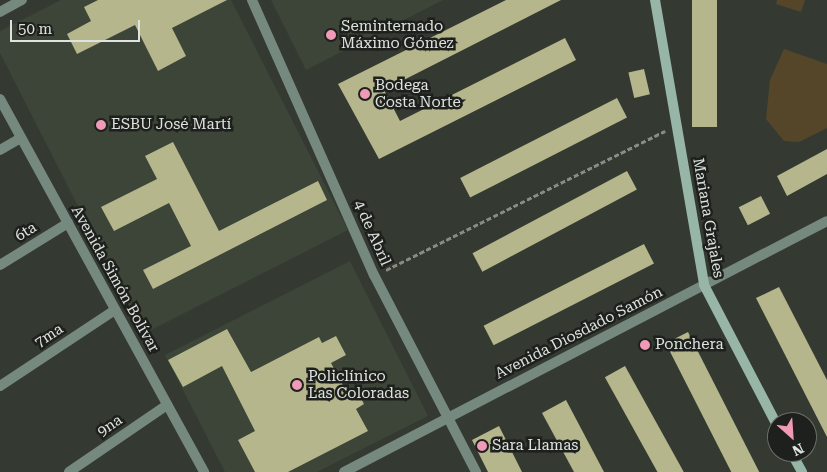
<!DOCTYPE html>
<html>
<head>
<meta charset="utf-8">
<style>
  body { margin:0 }
  #map { position:relative; width:827px; height:472px; overflow:hidden; background:#343a31; font-family:"Roboto Serif",serif }
  div>[style] { position:absolute }
  .built>* { inset:0; background:#3c4537 }
  .green>* { inset:0; background:#564629 }
  .building>* { inset:0; background:#b5b68b; transform-origin:0 0 }
  .path>* { height:3px; margin-top:-1.5px; transform-origin:0; background:repeating-linear-gradient(90deg,#878c85 0 5px,transparent 0 7.5px) }
  .street>* { height:10px; margin:-5px; padding:0 5px; transform-origin:5px; border-radius:5px; background:#76897f }
  .secondary>* { height:10px; margin:-5px; padding:0 5px; transform-origin:5px; border-radius:5px; background:#98b6a7 }
  .dots>* { width:14px; height:14px; translate:-50% -50%; box-sizing:border-box; border:2px solid #1d201c; border-radius:50% }
  span { translate:-50% -50%; white-space:nowrap; text-align:center; line-height:1.15; -webkit-text-stroke:5px #1d201c; paint-order:stroke }
  .poi-label { font-size:15px; color:#dfe3de }
  .left { translate:0 -50%; text-align:left }
  .street-label { font-size:15px; color:#dfe3de }
  .north { position:absolute; left:767px; top:412px; width:50px; height:50px; box-sizing:border-box; background:#1d201c; border:1px solid #6b6e6a; border-radius:50%; rotate:154deg; font-size:14px; font-weight:700; line-height:20px; text-align:center; color:#dfe3de }
  .north::after { content:''; display:block; margin:auto; width:18px; height:22px; background:#f09ab7; clip-path:polygon(50% 0,100% 100%,50% 72%,0 100%) }
  .scale { position:absolute; left:10px; top:20px; width:130px; height:22px; box-sizing:border-box; border:2px solid #dfe3de; border-top:0; padding-left:6px; font-size:15px; line-height:18px; white-space:nowrap; color:#dfe3de; -webkit-text-stroke:4px #1d201c; paint-order:stroke }
</style>
</head>
<body>
<div id="map">
  <div class="built">
    <i style="clip-path:polygon(61px 0,231px 0,348px 230px,143px 334px,0 53px,0 31px)"></i>
    <i style="clip-path:polygon(271px 0,443px 0,306px 70px)"></i>
    <i style="clip-path:polygon(350px 261px,428px 416px,317px 472px,225px 472px,165px 355px)"></i>
  </div>
  <div class="green">
    <i style="clip-path:polygon(777px 0,805px 0,801px 12px,776px 4px)"></i>
    <i style="clip-path:polygon(784px 49px,827px 64px,827px 128px,799px 142px,784px 141px,766px 119px,770px 80px)"></i>
  </div>
  <div class="building">
    <i style="clip-path:polygon(98px 0,227px 0,172px 28px,186px 56px,158px 71px,135px 25px,77px 54px,67px 34px,91px 21px,84px 7px)"></i>
    <i style="clip-path:polygon(506px 0,561px 0,384px 90px,400px 121px,565px 38px,576px 60px,379px 159px,338px 84px)"></i>
    <i style="left:692px;top:0;width:25px;height:127px"></i>
    <i style="left:644px;top:69px;width:26px;height:16px;rotate:77deg"></i>
    <i style="left:617px;top:98px;width:22px;height:176px;rotate:63deg"></i>
    <i style="clip-path:polygon(173px 142px,219px 231px,318px 181px,327px 200px,153px 289px,143px 270px,191px 246px,169px 203px,114px 231px,101px 207px,157px 179px,145px 156px)"></i>
    <i style="clip-path:polygon(827px 149px,827px 174px,787px 196px,777px 176px)"></i>
    <i style="left:627px;top:171px;width:21px;height:175px;rotate:62deg"></i>
    <i style="left:761px;top:196px;width:20px;height:25px;rotate:63deg"></i>
    <i style="left:644px;top:244px;width:22px;height:180px;rotate:63deg"></i>
    <i style="clip-path:polygon(779px 287px,827px 380px,827px 437px,756px 298px)"></i>
    <i style="clip-path:polygon(227px 329px,251px 372px,319px 337px,322px 343px,336px 336px,346px 355px,331px 363px,347px 393px,356px 389px,364px 404px,356px 409px,368px 431px,288px 472px,255px 472px,238px 440px,255px 431px,222px 366px,183px 387px,168px 360px)"></i>
    <i style="left:688px;top:332px;width:157px;height:25px;rotate:63deg"></i>
    <i style="left:625px;top:366px;width:121px;height:23px;rotate:61deg"></i>
    <i style="clip-path:polygon(566px 400px,604px 472px,574px 472px,542px 413px)"></i>
    <i style="clip-path:polygon(499px 426px,522px 472px,488px 472px,472px 440px)"></i>
  </div>
  <div class="path">
    <i style="left:386px;top:270px;width:312px;rotate:-26.5deg"></i>
  </div>
  <div class="street">
    <i style="left:252px;top:0;width:301px;rotate:66.1deg"></i>
    <i style="left:374px;top:275px;width:222px;rotate:62.6deg"></i>
    <i style="left:0;top:12px;width:25px;rotate:-29deg"></i>
    <i style="left:0;top:99px;width:425px;rotate:61.3deg"></i>
    <i style="left:0;top:150px;width:24px;rotate:-30deg"></i>
    <i style="left:0;top:265px;width:80px;rotate:-31.7deg"></i>
    <i style="left:0;top:386px;width:138px;rotate:-33.5deg"></i>
    <i style="left:69px;top:472px;width:119px;rotate:-34.4deg"></i>
    <i style="left:344px;top:472px;width:544px;rotate:-27.46deg"></i>
  </div>
  <div class="secondary">
    <i style="left:655px;top:0;width:289px;rotate:80.2deg"></i>
    <i style="left:704px;top:285px;width:158px;rotate:62.5deg"></i>
    <i style="left:791px;top:452px;width:23px;rotate:61deg"></i>
  </div>
  <div class="dots">
    <i style="left:331px;top:35px;background:#f09ab7"></i>
    <i style="left:365px;top:94px;background:#f09ab7"></i>
    <i style="left:101px;top:125px;background:#f09ab7"></i>
    <i style="left:645px;top:345px;background:#f09ab7"></i>
    <i style="left:297px;top:385px;background:#f09ab7"></i>
    <i style="left:482px;top:446px;background:#f09ab7"></i>
  </div>
  <div class="poi-label">
    <span class="left" style="left:341px;top:35px">Seminternado<br>Máximo Gómez</span>
    <span class="left" style="left:375px;top:94px">Bodega<br>Costa Norte</span>
    <span class="left" style="left:111px;top:125px">ESBU José Martí</span>
    <span class="left" style="left:655px;top:345px">Ponchera</span>
    <span class="left" style="left:308px;top:385px">Policlínico<br>Las Coloradas</span>
    <span class="left" style="left:492px;top:446px">Sara Llamas</span>
  </div>
  <div class="street-label">
    <span style="left:708px;top:218px;rotate:80deg">Mariana Grajales</span>
    <span style="left:26px;top:232px;rotate:-32deg">6ta</span>
    <span style="left:372px;top:233px;rotate:66deg">4 de Abril</span>
    <span style="left:115px;top:279px;rotate:61deg">Avenida Simón Bolívar</span>
    <span style="left:579px;top:333px;rotate:-27deg">Avenida Diosdado Samón</span>
    <span style="left:49px;top:336px;rotate:-33deg">7ma</span>
    <span style="left:110px;top:426px;rotate:-34deg">9na</span>
  </div>
  <div class="north">N</div>
  <div class="scale">50 m</div>
</div>
</body>
</html>
